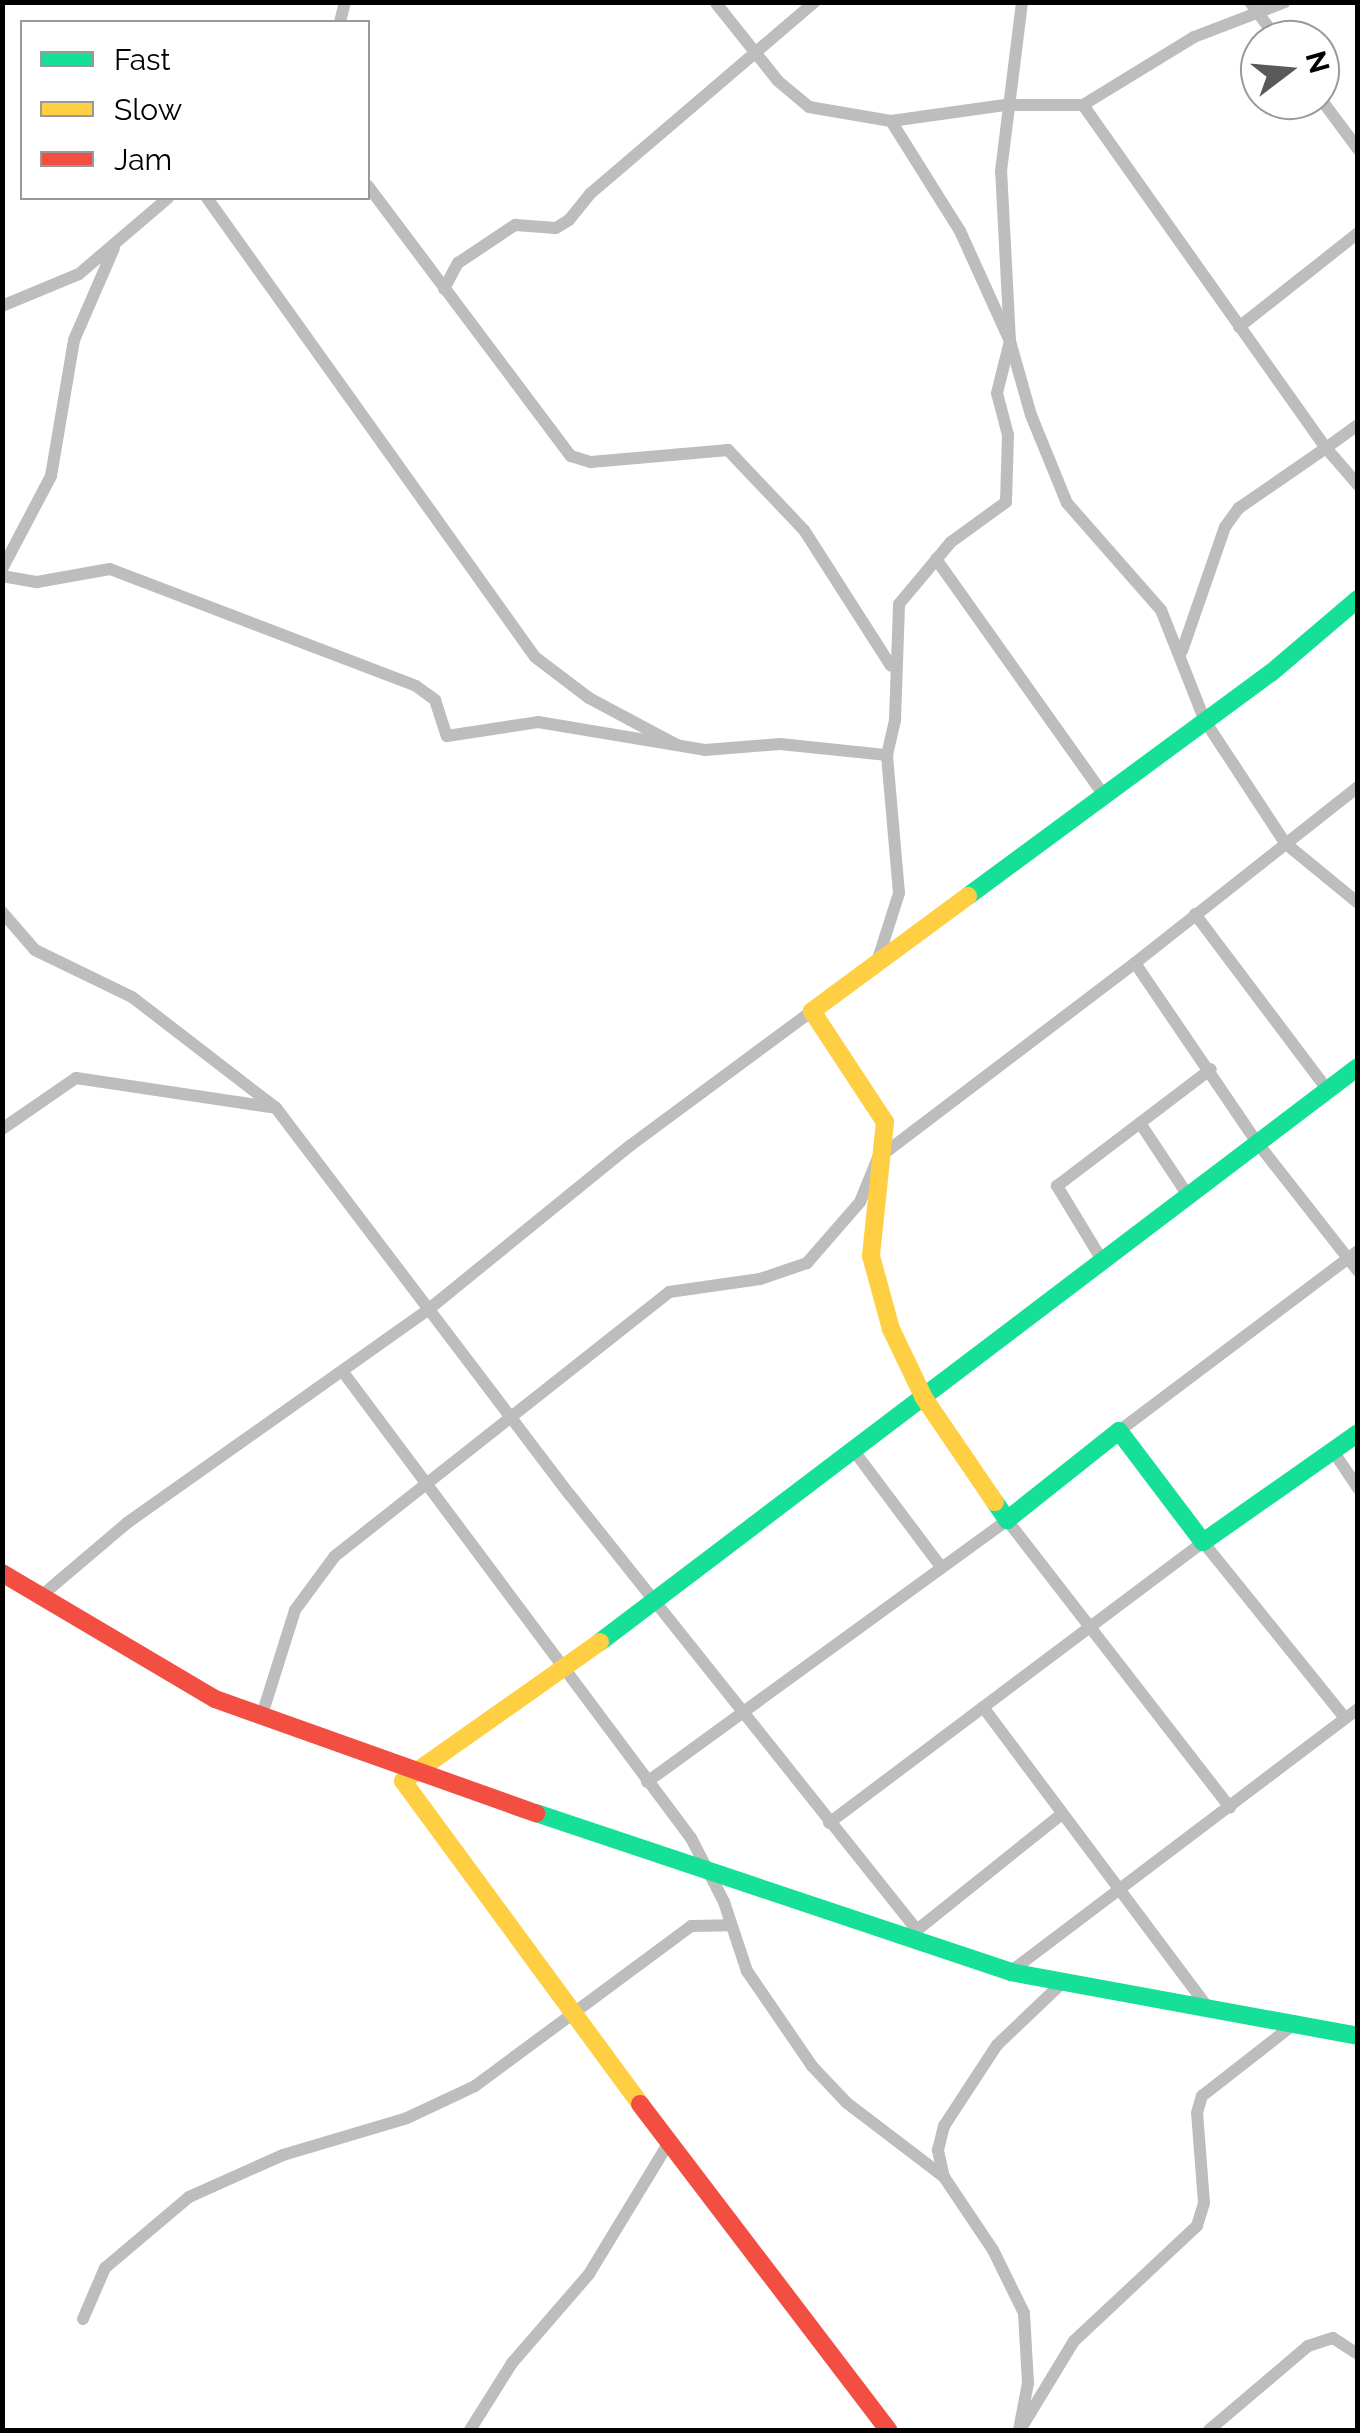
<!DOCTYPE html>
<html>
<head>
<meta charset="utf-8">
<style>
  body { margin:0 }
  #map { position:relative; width:1360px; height:2433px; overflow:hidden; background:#fff; font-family:Raleway,sans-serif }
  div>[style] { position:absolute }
  .street>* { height:12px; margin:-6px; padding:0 6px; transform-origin:6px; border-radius:6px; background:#bdbdbd }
  .fast>* { height:18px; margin:-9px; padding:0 9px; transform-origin:9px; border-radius:9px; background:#16e098 }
  .slow>* { height:18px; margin:-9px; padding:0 9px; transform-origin:9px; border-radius:9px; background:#ffcf43 }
  .jam>* { height:18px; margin:-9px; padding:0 9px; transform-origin:9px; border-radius:9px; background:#f24e42 }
  span { translate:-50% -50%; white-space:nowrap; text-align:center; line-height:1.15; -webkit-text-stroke:8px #fff; paint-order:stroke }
  .frame { position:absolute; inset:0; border:5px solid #000; pointer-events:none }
  .legend { position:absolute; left:20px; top:20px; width:350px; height:180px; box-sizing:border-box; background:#fff; border:2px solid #999; margin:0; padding:12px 18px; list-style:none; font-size:30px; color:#000 }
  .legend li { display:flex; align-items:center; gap:20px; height:50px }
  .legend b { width:50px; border:2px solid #999 }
  .north { position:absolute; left:1240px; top:20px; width:100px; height:100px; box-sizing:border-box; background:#fff; border:2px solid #999; border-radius:50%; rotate:74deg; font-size:28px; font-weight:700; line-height:40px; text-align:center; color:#000 }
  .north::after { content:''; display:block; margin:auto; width:35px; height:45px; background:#595959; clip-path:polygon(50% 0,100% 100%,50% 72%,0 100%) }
</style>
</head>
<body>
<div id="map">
  <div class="street">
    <i style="left:715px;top:2px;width:101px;rotate:51.4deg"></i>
    <i style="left:778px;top:81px;width:40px;rotate:40deg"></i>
    <i style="left:809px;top:107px;width:83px;rotate:9.7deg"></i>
    <i style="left:891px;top:121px;width:115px;rotate:-8deg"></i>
    <i style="left:1005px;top:105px;width:78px"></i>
    <i style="left:1083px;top:105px;width:130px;rotate:-31.5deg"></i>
    <i style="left:1194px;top:37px;width:97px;rotate:-21deg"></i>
    <i style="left:1250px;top:2px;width:47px;rotate:53.6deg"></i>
    <i style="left:340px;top:22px;width:21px;rotate:-76deg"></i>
    <i style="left:1320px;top:98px;width:64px;rotate:53.3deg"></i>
    <i style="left:1083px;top:105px;width:420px;rotate:54.7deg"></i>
    <i style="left:1326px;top:448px;width:39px;rotate:-36deg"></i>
    <i style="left:891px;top:121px;width:130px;rotate:57.9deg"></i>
    <i style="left:960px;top:231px;width:121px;rotate:65.6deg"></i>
    <i style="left:1010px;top:341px;width:77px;rotate:74.2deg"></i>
    <i style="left:1031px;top:415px;width:95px;rotate:67.8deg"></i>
    <i style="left:1067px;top:503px;width:142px;rotate:48.7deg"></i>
    <i style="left:1161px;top:610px;width:119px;rotate:68.4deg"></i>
    <i style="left:1205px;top:721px;width:146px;rotate:56.7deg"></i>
    <i style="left:1285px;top:843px;width:94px;rotate:39.4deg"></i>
    <i style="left:368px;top:186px;width:338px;rotate:53.1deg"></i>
    <i style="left:571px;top:456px;width:21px;rotate:17deg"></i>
    <i style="left:591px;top:462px;width:138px;rotate:-5deg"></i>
    <i style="left:728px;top:450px;width:110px;rotate:46.5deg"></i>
    <i style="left:804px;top:530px;width:161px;rotate:57.4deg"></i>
    <i style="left:207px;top:198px;width:564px;rotate:54.45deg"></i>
    <i style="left:535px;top:657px;width:68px;rotate:37.2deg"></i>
    <i style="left:589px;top:698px;width:100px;rotate:28.1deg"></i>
    <i style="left:444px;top:289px;width:30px;rotate:-62deg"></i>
    <i style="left:458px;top:263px;width:69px;rotate:-33.7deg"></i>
    <i style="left:515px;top:225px;width:41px;rotate:4.2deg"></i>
    <i style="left:556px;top:228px;width:15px;rotate:-32deg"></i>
    <i style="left:569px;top:220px;width:35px;rotate:-51deg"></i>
    <i style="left:591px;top:193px;width:294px;rotate:-40.5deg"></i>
    <i style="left:2px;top:306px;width:83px;rotate:-22.6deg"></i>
    <i style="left:79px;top:274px;width:117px;rotate:-40.5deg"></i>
    <i style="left:1239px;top:327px;width:152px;rotate:-38.3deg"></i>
    <i style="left:936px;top:559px;width:288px;rotate:54.6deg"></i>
    <i style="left:2px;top:569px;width:105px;rotate:-62.2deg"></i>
    <i style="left:51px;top:476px;width:138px;rotate:-80.4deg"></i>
    <i style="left:74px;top:340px;width:100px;rotate:-66.5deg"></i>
    <i style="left:2px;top:576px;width:36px;rotate:10deg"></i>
    <i style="left:37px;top:582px;width:74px;rotate:-10.1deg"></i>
    <i style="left:110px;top:569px;width:328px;rotate:20.9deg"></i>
    <i style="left:416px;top:686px;width:24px;rotate:36deg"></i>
    <i style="left:435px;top:700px;width:38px;rotate:72deg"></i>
    <i style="left:447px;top:736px;width:92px;rotate:-8.7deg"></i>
    <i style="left:538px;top:722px;width:169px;rotate:9.5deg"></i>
    <i style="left:705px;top:750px;width:75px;rotate:-4.6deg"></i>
    <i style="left:780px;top:744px;width:108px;rotate:5.9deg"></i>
    <i style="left:1182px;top:651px;width:131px;rotate:-70.9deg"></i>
    <i style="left:1225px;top:527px;width:24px;rotate:-54deg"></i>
    <i style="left:1239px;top:508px;width:106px;rotate:-34.6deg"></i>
    <i style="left:1326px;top:448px;width:49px;rotate:49.1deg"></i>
    <i style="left:2px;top:912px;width:50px;rotate:49deg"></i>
    <i style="left:35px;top:950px;width:108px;rotate:25.9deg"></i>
    <i style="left:132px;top:997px;width:182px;rotate:37.6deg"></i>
    <i style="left:276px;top:1108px;width:486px;rotate:52.8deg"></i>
    <i style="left:570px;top:1495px;width:556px;rotate:51.42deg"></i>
    <i style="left:1195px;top:914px;width:219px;rotate:53deg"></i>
    <i style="left:878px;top:959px;width:69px;rotate:-72.3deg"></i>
    <i style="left:899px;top:893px;width:139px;rotate:-95deg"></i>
    <i style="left:887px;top:755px;width:36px;rotate:-77deg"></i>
    <i style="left:895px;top:720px;width:116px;rotate:-88deg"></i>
    <i style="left:899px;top:604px;width:81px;rotate:-50deg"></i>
    <i style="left:951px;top:542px;width:68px;rotate:-36deg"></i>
    <i style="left:1006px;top:502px;width:67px;rotate:-88.3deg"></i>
    <i style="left:1008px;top:435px;width:43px;rotate:-104.7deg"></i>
    <i style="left:997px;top:393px;width:54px;rotate:-76deg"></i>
    <i style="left:1010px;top:341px;width:170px;rotate:-93deg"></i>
    <i style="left:1001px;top:171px;width:170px;rotate:-82.9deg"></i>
    <i style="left:1135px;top:963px;width:284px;rotate:-38.3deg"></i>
    <i style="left:1140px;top:1123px;width:85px;rotate:56.5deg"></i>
    <i style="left:2px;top:1129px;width:90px;rotate:-34.6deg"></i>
    <i style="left:76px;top:1078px;width:202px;rotate:8.5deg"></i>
    <i style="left:1102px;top:1260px;width:87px;rotate:-121.3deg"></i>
    <i style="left:1057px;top:1186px;width:193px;rotate:-37.2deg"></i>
    <i style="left:343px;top:1372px;width:582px;rotate:53.25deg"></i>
    <i style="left:691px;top:1838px;width:72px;rotate:62.7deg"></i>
    <i style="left:724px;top:1902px;width:73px;rotate:71.6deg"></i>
    <i style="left:747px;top:1971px;width:115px;rotate:55.6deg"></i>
    <i style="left:812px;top:2066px;width:51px;rotate:46.6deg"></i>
    <i style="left:847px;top:2103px;width:122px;rotate:37.3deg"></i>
    <i style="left:1119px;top:1431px;width:299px;rotate:-37deg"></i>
    <i style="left:854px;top:1451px;width:146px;rotate:53.1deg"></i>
    <i style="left:1333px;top:1451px;width:45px;rotate:56deg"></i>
    <i style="left:41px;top:1596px;width:113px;rotate:-40.3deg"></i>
    <i style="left:127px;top:1523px;width:370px;rotate:-35.3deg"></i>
    <i style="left:429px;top:1309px;width:260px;rotate:-39.1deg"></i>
    <i style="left:631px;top:1145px;width:225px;rotate:-36.5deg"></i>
    <i style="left:983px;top:1707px;width:377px;rotate:53.2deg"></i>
    <i style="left:261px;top:1718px;width:113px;rotate:-72.5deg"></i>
    <i style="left:295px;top:1610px;width:67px;rotate:-53.5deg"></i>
    <i style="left:335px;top:1556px;width:426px;rotate:-38.3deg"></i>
    <i style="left:669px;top:1292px;width:92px;rotate:-8.1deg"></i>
    <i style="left:760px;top:1279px;width:50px;rotate:-18.8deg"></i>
    <i style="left:807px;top:1263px;width:81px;rotate:-49deg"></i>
    <i style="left:860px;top:1202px;width:48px;rotate:-67.8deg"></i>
    <i style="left:878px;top:1158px;width:323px;rotate:-37.2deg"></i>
    <i style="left:1135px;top:963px;width:215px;rotate:55.8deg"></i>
    <i style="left:1256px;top:1141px;width:165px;rotate:51.9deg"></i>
    <i style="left:647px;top:1782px;width:445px;rotate:-36deg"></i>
    <i style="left:1007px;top:1520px;width:364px;rotate:52.2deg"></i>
    <i style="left:829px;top:1823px;width:468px;rotate:-36.9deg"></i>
    <i style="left:1203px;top:1542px;width:226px;rotate:51.1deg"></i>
    <i style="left:912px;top:1934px;width:192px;rotate:-38.7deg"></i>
    <i style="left:1010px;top:1972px;width:436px;rotate:-37.1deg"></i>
    <i style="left:83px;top:2319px;width:56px;rotate:-66.7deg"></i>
    <i style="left:105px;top:2268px;width:110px;rotate:-40.2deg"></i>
    <i style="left:189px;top:2197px;width:103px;rotate:-24.1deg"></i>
    <i style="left:283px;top:2155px;width:129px;rotate:-16.6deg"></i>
    <i style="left:407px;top:2118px;width:75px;rotate:-25.2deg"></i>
    <i style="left:475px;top:2086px;width:269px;rotate:-36.5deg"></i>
    <i style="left:691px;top:1926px;width:39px;rotate:-1deg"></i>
    <i style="left:470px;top:2430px;width:79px;rotate:-57.9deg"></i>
    <i style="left:512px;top:2363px;width:118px;rotate:-49.1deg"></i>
    <i style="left:589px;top:2274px;width:156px;rotate:-58.7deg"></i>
    <i style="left:1019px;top:2430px;width:48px;rotate:-79.2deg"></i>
    <i style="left:1028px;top:2383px;width:70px;rotate:-93.3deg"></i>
    <i style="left:1024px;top:2313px;width:70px;rotate:-116.2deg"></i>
    <i style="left:993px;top:2250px;width:88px;rotate:-123.9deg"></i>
    <i style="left:944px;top:2177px;width:28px;rotate:-103deg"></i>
    <i style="left:938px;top:2150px;width:25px;rotate:-76deg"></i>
    <i style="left:944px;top:2126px;width:97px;rotate:-56.8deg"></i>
    <i style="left:997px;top:2045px;width:90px;rotate:-43.6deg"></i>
    <i style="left:1020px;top:2430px;width:104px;rotate:-58.8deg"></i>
    <i style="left:1074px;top:2341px;width:168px;rotate:-43.1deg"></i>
    <i style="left:1197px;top:2226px;width:24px;rotate:-73deg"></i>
    <i style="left:1204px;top:2203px;width:90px;rotate:-94.4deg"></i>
    <i style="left:1197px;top:2113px;width:18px;rotate:-74deg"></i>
    <i style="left:1202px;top:2096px;width:117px;rotate:-38deg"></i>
    <i style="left:1209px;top:2430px;width:130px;rotate:-40.3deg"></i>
    <i style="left:1308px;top:2346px;width:26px;rotate:-18deg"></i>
    <i style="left:1333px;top:2338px;width:30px;rotate:33deg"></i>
  </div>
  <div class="fast">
    <i style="left:968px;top:896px;width:376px;rotate:-36.4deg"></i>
    <i style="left:1271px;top:673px;width:114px;rotate:-40.4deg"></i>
    <i style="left:995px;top:1502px;width:22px;rotate:56deg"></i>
    <i style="left:1007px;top:1520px;width:143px;rotate:-38.5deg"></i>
    <i style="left:1119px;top:1431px;width:139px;rotate:52.9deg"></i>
    <i style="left:1203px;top:1542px;width:189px;rotate:-35.1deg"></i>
    <i style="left:600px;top:1642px;width:951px;rotate:-37.18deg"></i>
    <i style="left:536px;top:1813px;width:500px;rotate:18.5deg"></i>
    <i style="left:1010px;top:1972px;width:354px;rotate:10.4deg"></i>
  </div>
  <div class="slow">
    <i style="left:968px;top:896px;width:194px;rotate:143.6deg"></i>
    <i style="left:812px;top:1011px;width:133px;rotate:56.7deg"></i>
    <i style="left:885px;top:1122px;width:135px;rotate:96deg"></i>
    <i style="left:871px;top:1256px;width:76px;rotate:74.7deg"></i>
    <i style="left:891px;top:1329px;width:76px;rotate:64.4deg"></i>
    <i style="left:924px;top:1398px;width:126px;rotate:55.7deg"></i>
    <i style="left:600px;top:1642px;width:241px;rotate:144.8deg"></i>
    <i style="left:403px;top:1781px;width:401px;rotate:53.7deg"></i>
  </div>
  <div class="jam">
    <i style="left:2px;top:1573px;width:247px;rotate:30.6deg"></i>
    <i style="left:215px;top:1699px;width:341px;rotate:19.6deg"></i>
    <i style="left:640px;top:2104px;width:410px;rotate:52.7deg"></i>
  </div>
  <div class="frame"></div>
  <ul class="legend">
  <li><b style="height:12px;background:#16e098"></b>Fast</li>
  <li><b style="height:12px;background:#ffcf43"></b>Slow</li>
  <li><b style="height:12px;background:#f24e42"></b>Jam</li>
  </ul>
  <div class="north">N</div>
</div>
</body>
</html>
